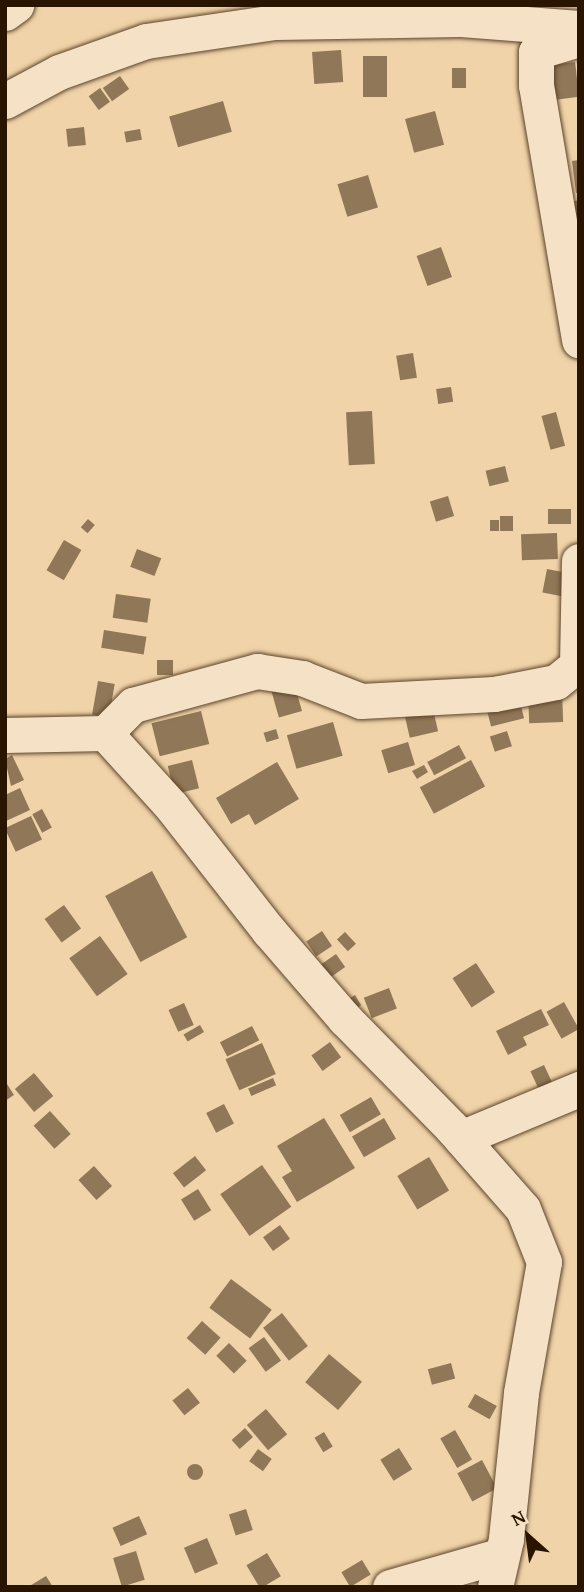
<!DOCTYPE html>
<html>
<head>
<meta charset="utf-8">
<style>
  body { margin:0 }
  #map { position:relative; width:584px; height:1592px; overflow:hidden; background:#f0d3a8; font-family:"Gentium Book Plus",serif }
  div>[style] { position:absolute }
  .building>* { inset:0; background:#907757; transform-origin:0 0 }
  .round { border-radius:50% }
  .roads { filter:drop-shadow(0 0 2px #5b442a) drop-shadow(0 0 2px #5b442a) }
  .minor>* { height:35px; margin:-17.5px; padding:0 17.5px; transform-origin:17.5px; border-radius:17.5px; background:#f5e2c6 }
  span { translate:-50% -50%; white-space:nowrap; text-align:center; line-height:1.15; -webkit-text-stroke:5px #f5e2c6; paint-order:stroke }
  .frame { position:absolute; inset:0; border:7px solid #291400; pointer-events:none }
  .north { position:absolute; left:493px; top:1501px; width:70px; height:70px; -webkit-text-stroke:5px #f5e2c6; paint-order:stroke; rotate:332deg; font-size:19px; font-weight:700; line-height:28px; text-align:center; color:#291400 }
  .north::after { content:''; display:block; margin:auto; width:24px; height:32px; background:#291400; clip-path:polygon(50% 0,100% 100%,50% 72%,0 100%) }
</style>
</head>
<body>
<div id="map">
  <div class="building">
    <i style="left:341px;top:50px;width:32px;height:29px;rotate:86deg"></i>
    <i style="left:363px;top:56px;width:24px;height:41px"></i>
    <i style="left:575px;top:62px;width:35px;height:32px;rotate:83deg"></i>
    <i style="left:452px;top:68px;width:14px;height:20px"></i>
    <i style="left:120px;top:76px;width:16px;height:21px;rotate:55deg"></i>
    <i style="left:100px;top:88px;width:17px;height:14px;rotate:54deg"></i>
    <i style="left:223px;top:101px;width:32px;height:56px;rotate:74deg"></i>
    <i style="left:435px;top:111px;width:35px;height:31px;rotate:75deg"></i>
    <i style="left:84px;top:127px;width:18px;height:18px;rotate:84deg"></i>
    <i style="left:140px;top:129px;width:11px;height:16px;rotate:80deg"></i>
    <i style="clip-path:polygon(579px 160px,579px 193px,576px 193px,572px 161px)"></i>
    <i style="left:368px;top:175px;width:34px;height:32px;rotate:73deg"></i>
    <i style="clip-path:polygon(579px 200px,579px 227px,573px 228px,567px 203px)"></i>
    <i style="left:441px;top:247px;width:32px;height:26px;rotate:70deg"></i>
    <i style="left:413px;top:353px;width:25px;height:17px;rotate:81deg"></i>
    <i style="left:451px;top:387px;width:15px;height:15px;rotate:82deg"></i>
    <i style="left:372px;top:411px;width:53px;height:26px;rotate:87deg"></i>
    <i style="left:556px;top:412px;width:35px;height:15px;rotate:75deg"></i>
    <i style="left:505px;top:466px;width:16px;height:20px;rotate:76deg"></i>
    <i style="left:448px;top:496px;width:21px;height:19px;rotate:73deg"></i>
    <i style="left:548px;top:509px;width:23px;height:15px"></i>
    <i style="left:500px;top:516px;width:13px;height:15px"></i>
    <i style="left:88px;top:519px;width:9px;height:11px;rotate:41deg"></i>
    <i style="left:490px;top:520px;width:9px;height:11px"></i>
    <i style="left:557px;top:533px;width:26px;height:36px;rotate:88deg"></i>
    <i style="left:64px;top:540px;width:20px;height:35px;rotate:30deg"></i>
    <i style="left:137px;top:549px;width:26px;height:19px;rotate:21deg"></i>
    <i style="left:547px;top:569px;width:21px;height:24px;rotate:11deg"></i>
    <i style="left:116px;top:594px;width:35px;height:24px;rotate:8deg"></i>
    <i style="left:104px;top:630px;width:43px;height:18px;rotate:9deg"></i>
    <i style="left:157px;top:660px;width:16px;height:15px"></i>
    <i style="left:98px;top:681px;width:17px;height:34px;rotate:10deg"></i>
    <i style="left:294px;top:683px;width:29px;height:24px;rotate:74deg"></i>
    <i style="left:562px;top:689px;width:33px;height:34px;rotate:88deg"></i>
    <i style="left:518px;top:694px;width:25px;height:34px;rotate:76deg"></i>
    <i style="left:432px;top:705px;width:27px;height:29px;rotate:77deg"></i>
    <i style="left:201px;top:711px;width:34px;height:51px;rotate:76deg"></i>
    <i style="left:333px;top:722px;width:35px;height:48px;rotate:74deg"></i>
    <i style="left:276px;top:729px;width:10px;height:13px;rotate:73deg"></i>
    <i style="left:507px;top:731px;width:16px;height:18px;rotate:72deg"></i>
    <i style="left:408px;top:742px;width:24px;height:28px;rotate:73deg"></i>
    <i style="left:459px;top:745px;width:15px;height:36px;rotate:62deg"></i>
    <i style="clip-path:polygon(12px 755px,24px 780px,11px 786px,5px 759px)"></i>
    <i style="left:192px;top:760px;width:29px;height:25px;rotate:76deg"></i>
    <i style="left:471px;top:760px;width:30px;height:58px;rotate:62deg"></i>
    <i style="clip-path:polygon(277px 762px,299px 799px,255px 825px,249px 814px,231px 824px,216px 798px)"></i>
    <i style="clip-path:polygon(424px 765px,428px 772px,417px 779px,412px 771px)"></i>
    <i style="clip-path:polygon(20px 788px,30px 810px,6px 821px,5px 795px)"></i>
    <i style="left:42px;top:809px;width:21px;height:11px;rotate:62deg"></i>
    <i style="left:31px;top:816px;width:26px;height:29px;rotate:65deg"></i>
    <i style="left:152px;top:871px;width:75px;height:53px;rotate:62deg"></i>
    <i style="left:64px;top:905px;width:29px;height:24px;rotate:54deg"></i>
    <i style="left:322px;top:931px;width:18px;height:19px;rotate:56deg"></i>
    <i style="left:345px;top:932px;width:16px;height:11px;rotate:47deg"></i>
    <i style="left:100px;top:936px;width:47px;height:38px;rotate:54deg"></i>
    <i style="left:336px;top:954px;width:16px;height:28px;rotate:55deg"></i>
    <i style="left:476px;top:963px;width:35px;height:28px;rotate:57deg"></i>
    <i style="left:389px;top:988px;width:22px;height:27px;rotate:69deg"></i>
    <i style="left:355px;top:995px;width:12px;height:9px;rotate:59deg"></i>
    <i style="left:564px;top:1002px;width:31px;height:20px;rotate:61deg"></i>
    <i style="left:184px;top:1003px;width:24px;height:17px;rotate:66deg"></i>
    <i style="clip-path:polygon(541px 1009px,549px 1025px,523px 1037px,527px 1045px,508px 1055px,496px 1031px)"></i>
    <i style="left:200px;top:1025px;width:8px;height:19px;rotate:60deg"></i>
    <i style="left:252px;top:1026px;width:16px;height:36px;rotate:63deg"></i>
    <i style="left:330px;top:1042px;width:19px;height:23px;rotate:54deg"></i>
    <i style="left:262px;top:1043px;width:34px;height:40px;rotate:66deg"></i>
    <i style="left:544px;top:1065px;width:26px;height:15px;rotate:65deg"></i>
    <i style="left:34px;top:1073px;width:30px;height:25px;rotate:50deg"></i>
    <i style="left:273px;top:1078px;width:8px;height:27px;rotate:67deg"></i>
    <i style="clip-path:polygon(7px 1084px,14px 1095px,5px 1101px,5px 1085px)"></i>
    <i style="left:371px;top:1097px;width:20px;height:36px;rotate:60deg"></i>
    <i style="left:224px;top:1104px;width:22px;height:20px;rotate:63deg"></i>
    <i style="left:50px;top:1111px;width:31px;height:22px;rotate:48deg"></i>
    <i style="clip-path:polygon(324px 1118px,355px 1168px,297px 1202px,282px 1177px,292px 1171px,277px 1146px)"></i>
    <i style="left:384px;top:1118px;width:24px;height:37px;rotate:60deg"></i>
    <i style="left:195px;top:1156px;width:18px;height:28px;rotate:52deg"></i>
    <i style="left:429px;top:1157px;width:39px;height:37px;rotate:59deg"></i>
    <i style="left:262px;top:1165px;width:51px;height:51px;rotate:55deg"></i>
    <i style="left:94px;top:1166px;width:27px;height:21px;rotate:48deg"></i>
    <i style="left:198px;top:1189px;width:25px;height:20px;rotate:58deg"></i>
    <i style="left:280px;top:1225px;width:17px;height:21px;rotate:54deg"></i>
    <i style="left:231px;top:1279px;width:51px;height:36px;rotate:37deg"></i>
    <i style="left:282px;top:1313px;width:42px;height:24px;rotate:52deg"></i>
    <i style="left:202px;top:1321px;width:25px;height:23px;rotate:42deg"></i>
    <i style="left:264px;top:1337px;width:29px;height:19px;rotate:54deg"></i>
    <i style="left:229px;top:1343px;width:25px;height:18px;rotate:45deg"></i>
    <i style="left:329px;top:1354px;width:43px;height:37px;rotate:40deg"></i>
    <i style="left:451px;top:1363px;width:16px;height:24px;rotate:75deg"></i>
    <i style="left:188px;top:1388px;width:19px;height:20px;rotate:51deg"></i>
    <i style="left:475px;top:1394px;width:25px;height:15px;rotate:29deg"></i>
    <i style="left:266px;top:1409px;width:33px;height:25px;rotate:50deg"></i>
    <i style="left:245px;top:1428px;width:12px;height:18px;rotate:48deg"></i>
    <i style="left:455px;top:1430px;width:34px;height:17px;rotate:60deg"></i>
    <i style="left:324px;top:1432px;width:17px;height:11px;rotate:59deg"></i>
    <i style="left:399px;top:1448px;width:25px;height:22px;rotate:58deg"></i>
    <i style="left:258px;top:1449px;width:17px;height:15px;rotate:36deg"></i>
    <i style="left:482px;top:1460px;width:32px;height:28px;rotate:62deg"></i>
    <i class="round" style="left:187px;top:1464px;width:16px;height:16px"></i>
    <i style="left:246px;top:1509px;width:22px;height:18px;rotate:72deg"></i>
    <i style="left:139px;top:1516px;width:20px;height:29px;rotate:66deg"></i>
    <i style="left:207px;top:1538px;width:28px;height:25px;rotate:67deg"></i>
    <i style="left:136px;top:1551px;width:30px;height:24px;rotate:73deg"></i>
    <i style="left:267px;top:1553px;width:27px;height:24px;rotate:59deg"></i>
    <i style="left:362px;top:1560px;width:17px;height:24px;rotate:59deg"></i>
    <i style="clip-path:polygon(46px 1576px,53px 1587px,28px 1587px)"></i>
  </div>
  <div class="roads">
    <div class="minor">
      <i style="left:5px;top:13px;width:14px;rotate:-36deg"></i>
      <i style="left:579px;top:39px;width:45px;rotate:163.2deg"></i>
      <i style="left:536px;top:52px;width:33px;rotate:90deg"></i>
      <i style="left:536px;top:85px;width:259px;rotate:80.4deg"></i>
      <i style="left:5px;top:101px;width:61px;rotate:-28.2deg"></i>
      <i style="left:59px;top:72px;width:92px;rotate:-19.6deg"></i>
      <i style="left:146px;top:41px;width:130px;rotate:-8.4deg"></i>
      <i style="left:275px;top:22px;width:186px;rotate:-0.9deg"></i>
      <i style="left:461px;top:19px;width:118px;rotate:4.4deg"></i>
      <i style="left:105px;top:733px;width:40px;rotate:-45deg"></i>
      <i style="left:133px;top:705px;width:129px;rotate:-15.3deg"></i>
      <i style="left:257px;top:671px;width:46px;rotate:8.8deg"></i>
      <i style="left:302px;top:678px;width:63px;rotate:21.3deg"></i>
      <i style="left:361px;top:701px;width:133px;rotate:-3deg"></i>
      <i style="left:494px;top:694px;width:63px;rotate:-11deg"></i>
      <i style="left:556px;top:682px;width:27px;rotate:-39deg"></i>
      <i style="left:577px;top:665px;width:104px;rotate:-88.9deg"></i>
      <i style="left:5px;top:735px;width:100px;rotate:-1.1deg"></i>
      <i style="left:105px;top:733px;width:100px;rotate:47.8deg"></i>
      <i style="left:172px;top:807px;width:157px;rotate:52deg"></i>
      <i style="left:269px;top:931px;width:116px;rotate:49.2deg"></i>
      <i style="left:345px;top:1019px;width:151px;rotate:45.5deg"></i>
      <i style="left:451px;top:1127px;width:109px;rotate:48.7deg"></i>
      <i style="left:523px;top:1209px;width:57px;rotate:68.4deg"></i>
      <i style="left:544px;top:1262px;width:133px;rotate:100deg"></i>
      <i style="left:521px;top:1393px;width:147px;rotate:95.9deg"></i>
      <i style="left:506px;top:1539px;width:49px;rotate:102.9deg"></i>
      <i style="left:461px;top:1138px;width:128px;rotate:-22.6deg"></i>
      <i style="left:390px;top:1587px;width:116px;rotate:-15.9deg"></i>
    </div>
  </div>
  <div class="frame"></div>
  <div class="north">N</div>
</div>
</body>
</html>
